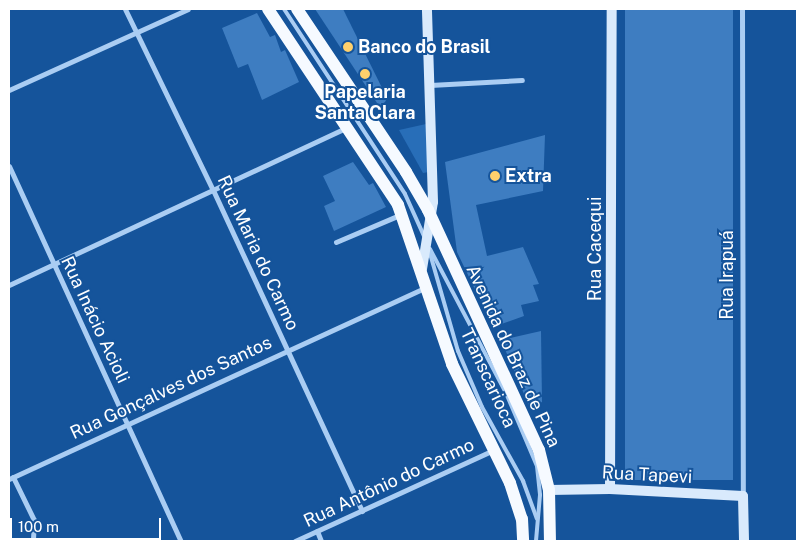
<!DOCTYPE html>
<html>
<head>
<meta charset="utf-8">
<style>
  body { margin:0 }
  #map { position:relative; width:806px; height:550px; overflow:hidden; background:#15549b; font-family:"Public Sans",sans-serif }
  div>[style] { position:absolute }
  .green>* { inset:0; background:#286eb8 }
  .building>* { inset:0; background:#3e7dc1; transform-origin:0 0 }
  .lane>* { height:4px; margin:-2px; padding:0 2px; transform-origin:2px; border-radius:2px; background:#aacdf3 }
  .street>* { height:5px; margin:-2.5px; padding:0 2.5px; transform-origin:2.5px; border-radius:2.5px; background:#aacdf3 }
  .secondary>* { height:10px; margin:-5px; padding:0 5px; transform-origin:5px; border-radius:5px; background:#d9eafc }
  .primary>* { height:12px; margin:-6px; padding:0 6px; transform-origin:6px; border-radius:6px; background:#f6faff }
  .dots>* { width:14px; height:14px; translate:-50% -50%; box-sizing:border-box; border:2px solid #15549b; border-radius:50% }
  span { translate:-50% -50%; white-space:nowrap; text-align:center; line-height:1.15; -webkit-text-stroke:4px #15549b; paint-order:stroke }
  .poi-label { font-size:18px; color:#fff; font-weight:700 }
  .left { translate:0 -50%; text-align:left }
  .street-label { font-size:18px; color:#fff }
  .frame { position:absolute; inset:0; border:10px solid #fff; pointer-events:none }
  .scale { position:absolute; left:10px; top:518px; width:151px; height:22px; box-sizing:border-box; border:2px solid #fff; border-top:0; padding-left:6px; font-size:15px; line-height:18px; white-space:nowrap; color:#fff; -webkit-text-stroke:4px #15549b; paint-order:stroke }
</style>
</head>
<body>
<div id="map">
  <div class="green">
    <i style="clip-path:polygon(426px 124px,429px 172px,423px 173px,399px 130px)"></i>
  </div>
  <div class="building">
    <i style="clip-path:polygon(315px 9px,343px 9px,387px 98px,385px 102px,379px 106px)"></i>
    <i style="left:625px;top:9px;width:108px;height:471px"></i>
    <i style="clip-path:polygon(257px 13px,270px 37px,275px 35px,281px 52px,285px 50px,299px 82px,262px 100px,248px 64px,238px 68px,222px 28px)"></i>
    <i style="clip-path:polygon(545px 135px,543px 191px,476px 205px,487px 256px,523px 247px,539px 284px,533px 285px,539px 301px,521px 305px,524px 316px,493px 327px,457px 252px,445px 162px)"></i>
    <i style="clip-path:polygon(353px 162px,369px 185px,373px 183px,386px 207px,334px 231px,324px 206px,335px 201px,323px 176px)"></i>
    <i style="clip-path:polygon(541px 331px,542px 402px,530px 408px,501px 340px)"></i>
  </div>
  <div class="lane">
    <i style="left:284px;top:9px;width:221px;rotate:56.8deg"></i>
    <i style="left:405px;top:194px;width:46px;rotate:65.7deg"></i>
    <i style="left:430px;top:249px;width:163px;rotate:62.2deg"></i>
    <i style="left:506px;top:393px;width:79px;rotate:67deg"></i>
    <i style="left:537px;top:466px;width:29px;rotate:84deg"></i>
    <i style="left:540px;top:495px;width:46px;rotate:95deg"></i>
    <i style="left:429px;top:250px;width:105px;rotate:74deg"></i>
    <i style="left:458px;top:351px;width:61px;rotate:66.8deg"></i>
    <i style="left:482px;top:407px;width:85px;rotate:61deg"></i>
    <i style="left:523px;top:481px;width:40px;rotate:69.8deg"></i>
  </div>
  <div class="street">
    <i style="left:125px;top:9px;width:201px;rotate:64.1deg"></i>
    <i style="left:213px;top:190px;width:354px;rotate:65.1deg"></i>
    <i style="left:742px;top:9px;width:487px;rotate:89.9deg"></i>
    <i style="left:430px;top:85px;width:92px;rotate:-3.1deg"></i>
    <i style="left:9px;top:90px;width:196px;rotate:-24.3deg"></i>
    <i style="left:9px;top:166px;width:413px;rotate:65.4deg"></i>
    <i style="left:336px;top:242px;width:72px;rotate:-23deg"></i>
    <i style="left:9px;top:285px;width:372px;rotate:-25deg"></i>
    <i style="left:13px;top:477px;width:48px;rotate:64deg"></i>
    <i style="left:34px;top:520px;width:21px;rotate:93deg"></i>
    <i style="left:9px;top:479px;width:459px;rotate:-24.7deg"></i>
    <i style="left:317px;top:531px;width:11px;rotate:68deg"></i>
    <i style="left:295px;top:541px;width:219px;rotate:-24.6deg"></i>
  </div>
  <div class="secondary">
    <i style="left:422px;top:269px;width:68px;rotate:-80.7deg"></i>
    <i style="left:433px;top:202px;width:193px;rotate:-91.8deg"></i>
    <i style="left:610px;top:489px;width:480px;rotate:-89.8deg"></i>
    <i style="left:549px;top:490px;width:61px;rotate:-0.9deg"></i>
    <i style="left:610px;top:489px;width:133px;rotate:3deg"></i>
    <i style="left:743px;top:496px;width:45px;rotate:88.7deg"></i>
  </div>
  <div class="primary">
    <i style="left:268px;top:9px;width:235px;rotate:56.4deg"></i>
    <i style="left:398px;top:205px;width:168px;rotate:71.2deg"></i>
    <i style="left:452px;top:364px;width:132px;rotate:64deg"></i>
    <i style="left:510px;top:483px;width:38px;rotate:72deg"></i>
    <i style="left:522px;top:519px;width:22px;rotate:87deg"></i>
    <i style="left:297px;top:9px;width:196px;rotate:56.2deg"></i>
    <i style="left:406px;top:172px;width:44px;rotate:59.9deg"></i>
    <i style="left:428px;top:210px;width:264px;rotate:65.2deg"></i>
    <i style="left:539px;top:450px;width:41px;rotate:76deg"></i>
    <i style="left:549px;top:490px;width:51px;rotate:88.9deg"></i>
  </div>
  <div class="dots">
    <i style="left:348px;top:47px;background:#ffd06c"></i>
    <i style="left:365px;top:74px;background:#ffd06c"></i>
    <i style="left:495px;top:176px;background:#ffd06c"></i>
  </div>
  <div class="poi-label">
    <span class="left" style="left:358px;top:47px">Banco do Brasil</span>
    <span style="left:365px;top:103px">Papelaria<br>Santa Clara</span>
    <span class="left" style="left:505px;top:176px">Extra</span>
  </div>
  <div class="street-label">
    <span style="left:595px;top:249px;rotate:-90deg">Rua Cacequi</span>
    <span style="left:258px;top:253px;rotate:65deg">Rua Maria do Carmo</span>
    <span style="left:727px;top:275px;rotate:-90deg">Rua Irapuá</span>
    <span style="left:95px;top:320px;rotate:65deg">Rua Inácio Acioli</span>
    <span style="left:513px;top:356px;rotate:65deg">Avenida do Braz de Pina</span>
    <span style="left:488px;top:378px;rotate:65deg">Transcarioca</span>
    <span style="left:171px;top:388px;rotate:-25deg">Rua Gonçalves dos Santos</span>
    <span style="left:647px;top:475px;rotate:3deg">Rua Tapevi</span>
    <span style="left:389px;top:483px;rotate:-25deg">Rua Antônio do Carmo</span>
  </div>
  <div class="frame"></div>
  <div class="scale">100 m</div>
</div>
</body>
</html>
